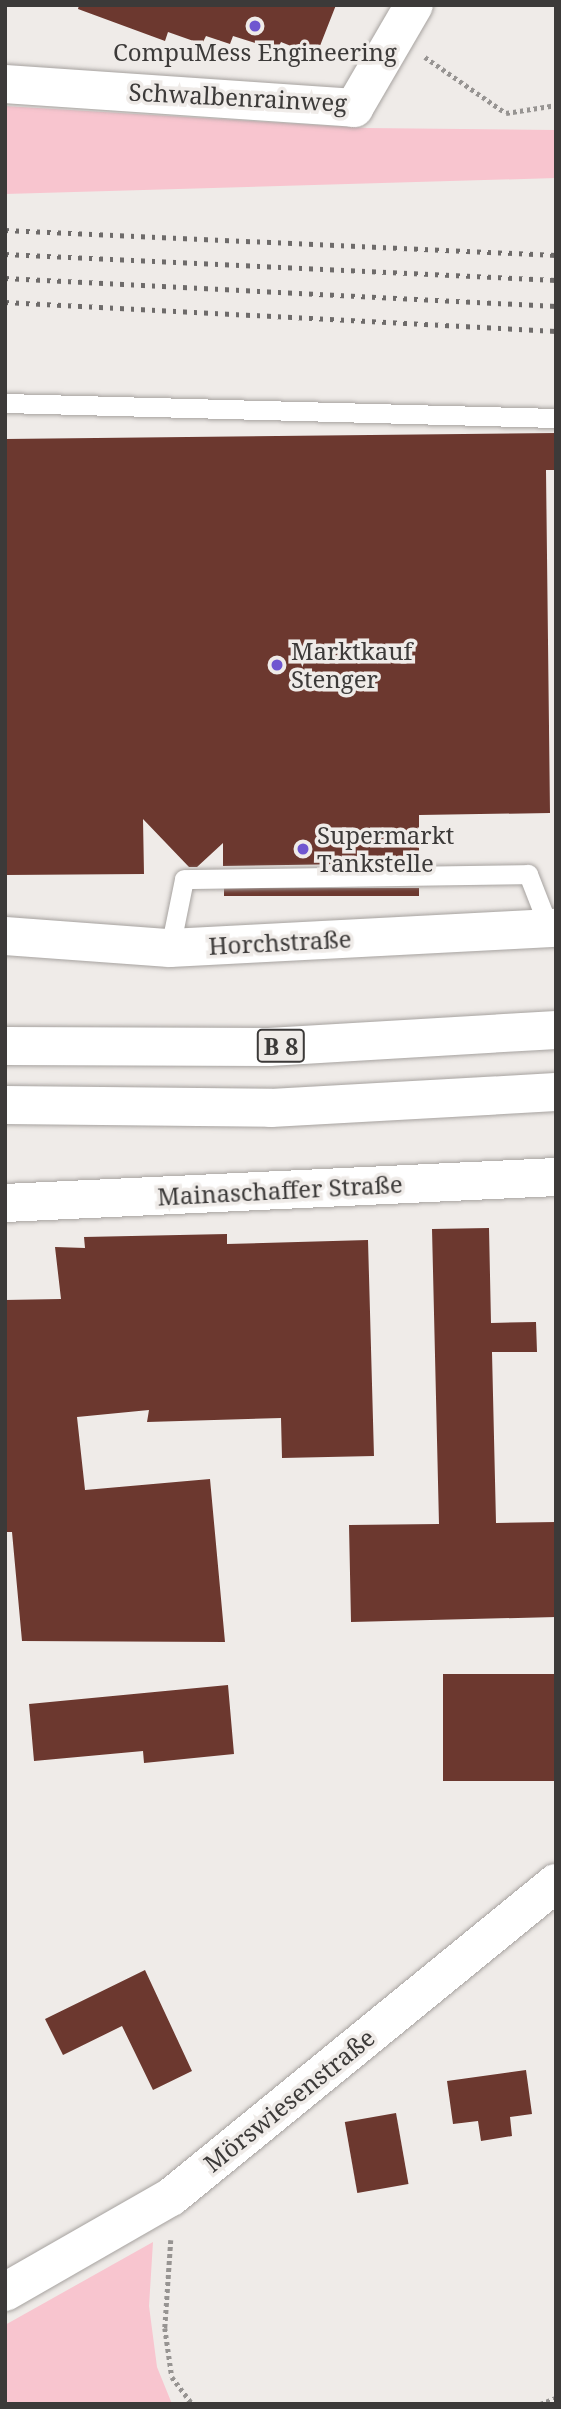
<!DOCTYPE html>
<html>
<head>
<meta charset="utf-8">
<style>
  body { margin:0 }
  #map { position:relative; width:561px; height:2409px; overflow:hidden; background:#efebe8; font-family:"Noto Serif",serif }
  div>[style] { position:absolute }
  .green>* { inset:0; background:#f8c5cf }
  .building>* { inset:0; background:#6c382f; transform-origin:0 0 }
  .path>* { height:4.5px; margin-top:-2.25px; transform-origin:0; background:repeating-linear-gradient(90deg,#979492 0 3.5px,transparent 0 7px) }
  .roads { filter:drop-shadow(0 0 2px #a6a29f) drop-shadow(0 0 2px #a6a29f) }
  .lane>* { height:19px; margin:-9.5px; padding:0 9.5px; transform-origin:9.5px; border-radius:9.5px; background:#fff }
  .street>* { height:38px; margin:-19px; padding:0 19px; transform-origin:19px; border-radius:19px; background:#fff }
  .secondary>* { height:38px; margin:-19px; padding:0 19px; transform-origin:19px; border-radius:19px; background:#fff }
  .highway>* { height:38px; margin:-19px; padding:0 19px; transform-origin:19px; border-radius:19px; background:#fff }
  .rail>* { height:5px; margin-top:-2.5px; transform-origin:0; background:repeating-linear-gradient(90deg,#6e6b6a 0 3.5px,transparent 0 10.5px) }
  .dots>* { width:19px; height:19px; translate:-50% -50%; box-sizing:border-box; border:4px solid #efebe8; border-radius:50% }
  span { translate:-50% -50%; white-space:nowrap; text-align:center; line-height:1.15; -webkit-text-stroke:7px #efebe8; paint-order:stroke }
  .shield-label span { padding:2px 5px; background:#efebe8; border:2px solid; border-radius:5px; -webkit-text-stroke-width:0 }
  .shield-label { font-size:23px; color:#3c3a39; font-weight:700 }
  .poi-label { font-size:24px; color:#3c3a39 }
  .left { translate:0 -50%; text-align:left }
  .street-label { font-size:24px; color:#3c3a39 }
  .frame { position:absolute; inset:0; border:7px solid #3c3a39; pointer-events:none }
</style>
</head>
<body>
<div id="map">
  <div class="green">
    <i style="clip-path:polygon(5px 106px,367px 128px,556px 130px,556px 178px,5px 194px)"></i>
    <i style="clip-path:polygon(153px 2242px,149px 2306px,157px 2367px,172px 2404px,5px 2404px,5px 2325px)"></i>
  </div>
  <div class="building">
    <i style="clip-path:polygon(79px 5px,336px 5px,316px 56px,281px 42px,277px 50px,233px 36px,230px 44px,206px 36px,202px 44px,168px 32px,165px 41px,78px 9px)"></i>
    <i style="clip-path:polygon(556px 433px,556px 470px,546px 470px,550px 813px,419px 815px,419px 863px,223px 866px,223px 843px,197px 867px,189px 867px,143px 819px,144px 874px,5px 875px,5px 439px)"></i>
    <i style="left:419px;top:888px;width:8px;height:195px;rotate:90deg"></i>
    <i style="clip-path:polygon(489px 1228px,491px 1323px,536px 1322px,537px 1352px,492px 1352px,496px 1523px,556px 1522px,556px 1617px,351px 1622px,349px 1525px,439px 1524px,432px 1229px)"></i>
    <i style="clip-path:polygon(227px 1234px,227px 1244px,368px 1240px,374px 1456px,282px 1458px,281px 1418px,147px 1422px,149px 1410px,77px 1417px,85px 1490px,210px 1479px,225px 1642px,22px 1641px,12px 1532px,5px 1532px,5px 1300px,61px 1299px,55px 1247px,85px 1248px,84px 1237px)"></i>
    <i style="left:556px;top:1674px;width:107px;height:113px;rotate:90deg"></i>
    <i style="clip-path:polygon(228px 1685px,234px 1754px,144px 1763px,143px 1751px,34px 1761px,29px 1704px)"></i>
    <i style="clip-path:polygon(145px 1970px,192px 2071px,153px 2090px,122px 2026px,63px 2055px,45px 2019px)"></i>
    <i style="clip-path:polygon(526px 2070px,532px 2114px,510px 2117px,512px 2136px,481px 2141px,478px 2121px,453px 2124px,447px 2081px)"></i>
    <i style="left:396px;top:2113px;width:72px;height:52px;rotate:80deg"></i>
  </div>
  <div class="path">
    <i style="left:425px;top:57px;width:98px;rotate:34.7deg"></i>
    <i style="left:506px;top:113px;width:51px;rotate:-9.1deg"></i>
    <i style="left:171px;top:2240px;width:88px;rotate:93.9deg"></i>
    <i style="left:165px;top:2328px;width:49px;rotate:81.9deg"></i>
    <i style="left:172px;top:2377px;width:34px;rotate:53deg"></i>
    <i style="left:540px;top:2404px;width:17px;rotate:-21deg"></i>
  </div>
  <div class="roads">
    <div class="lane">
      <i style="left:5px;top:403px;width:551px;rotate:1.56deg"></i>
      <i style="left:170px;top:948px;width:70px;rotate:-78.5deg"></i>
      <i style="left:184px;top:879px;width:344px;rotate:-0.8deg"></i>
      <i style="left:528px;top:874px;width:58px;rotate:68.7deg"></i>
    </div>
    <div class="street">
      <i style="left:5px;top:84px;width:350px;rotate:3.9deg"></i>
      <i style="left:354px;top:108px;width:119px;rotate:-59.8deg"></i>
      <i style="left:5px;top:2292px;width:191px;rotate:-29.8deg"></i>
      <i style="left:171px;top:2197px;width:497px;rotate:-39.2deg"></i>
    </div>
    <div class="secondary">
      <i style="left:5px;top:936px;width:165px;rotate:4.2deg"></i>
      <i style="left:170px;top:948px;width:387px;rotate:-3deg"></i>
      <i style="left:5px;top:1203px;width:552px;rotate:-2.7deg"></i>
    </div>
    <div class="highway">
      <i style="left:5px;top:1046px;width:264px;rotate:0.2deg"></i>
      <i style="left:269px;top:1047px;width:288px;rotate:-3.4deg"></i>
      <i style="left:5px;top:1105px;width:266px;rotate:0.6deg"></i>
      <i style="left:271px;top:1108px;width:285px;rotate:-3.2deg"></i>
    </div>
  </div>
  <div class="rail">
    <i style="left:5px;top:230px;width:552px;rotate:2.6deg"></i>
    <i style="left:5px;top:254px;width:552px;rotate:2.7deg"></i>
    <i style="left:5px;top:278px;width:552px;rotate:2.91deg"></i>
    <i style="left:5px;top:302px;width:552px;rotate:3.01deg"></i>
  </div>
  <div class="dots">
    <i style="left:255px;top:26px;background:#6f56d0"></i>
    <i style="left:277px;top:665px;background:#6f56d0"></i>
    <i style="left:303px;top:849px;background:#6f56d0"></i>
  </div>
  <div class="shield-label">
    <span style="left:281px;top:1046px">B 8</span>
  </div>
  <div class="poi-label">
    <span style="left:255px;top:52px">CompuMess Engineering</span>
    <span class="left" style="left:291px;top:665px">Marktkauf<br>Stenger</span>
    <span class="left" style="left:317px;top:849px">Supermarkt<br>Tankstelle</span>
  </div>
  <div class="street-label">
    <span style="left:238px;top:97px;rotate:3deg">Schwalbenrainweg</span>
    <span style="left:280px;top:942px;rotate:-3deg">Horchstraße</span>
    <span style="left:280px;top:1190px;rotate:-3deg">Mainaschaffer Straße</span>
    <span style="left:289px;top:2100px;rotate:-39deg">Mörswiesenstraße</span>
  </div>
  <div class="frame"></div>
</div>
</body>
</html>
